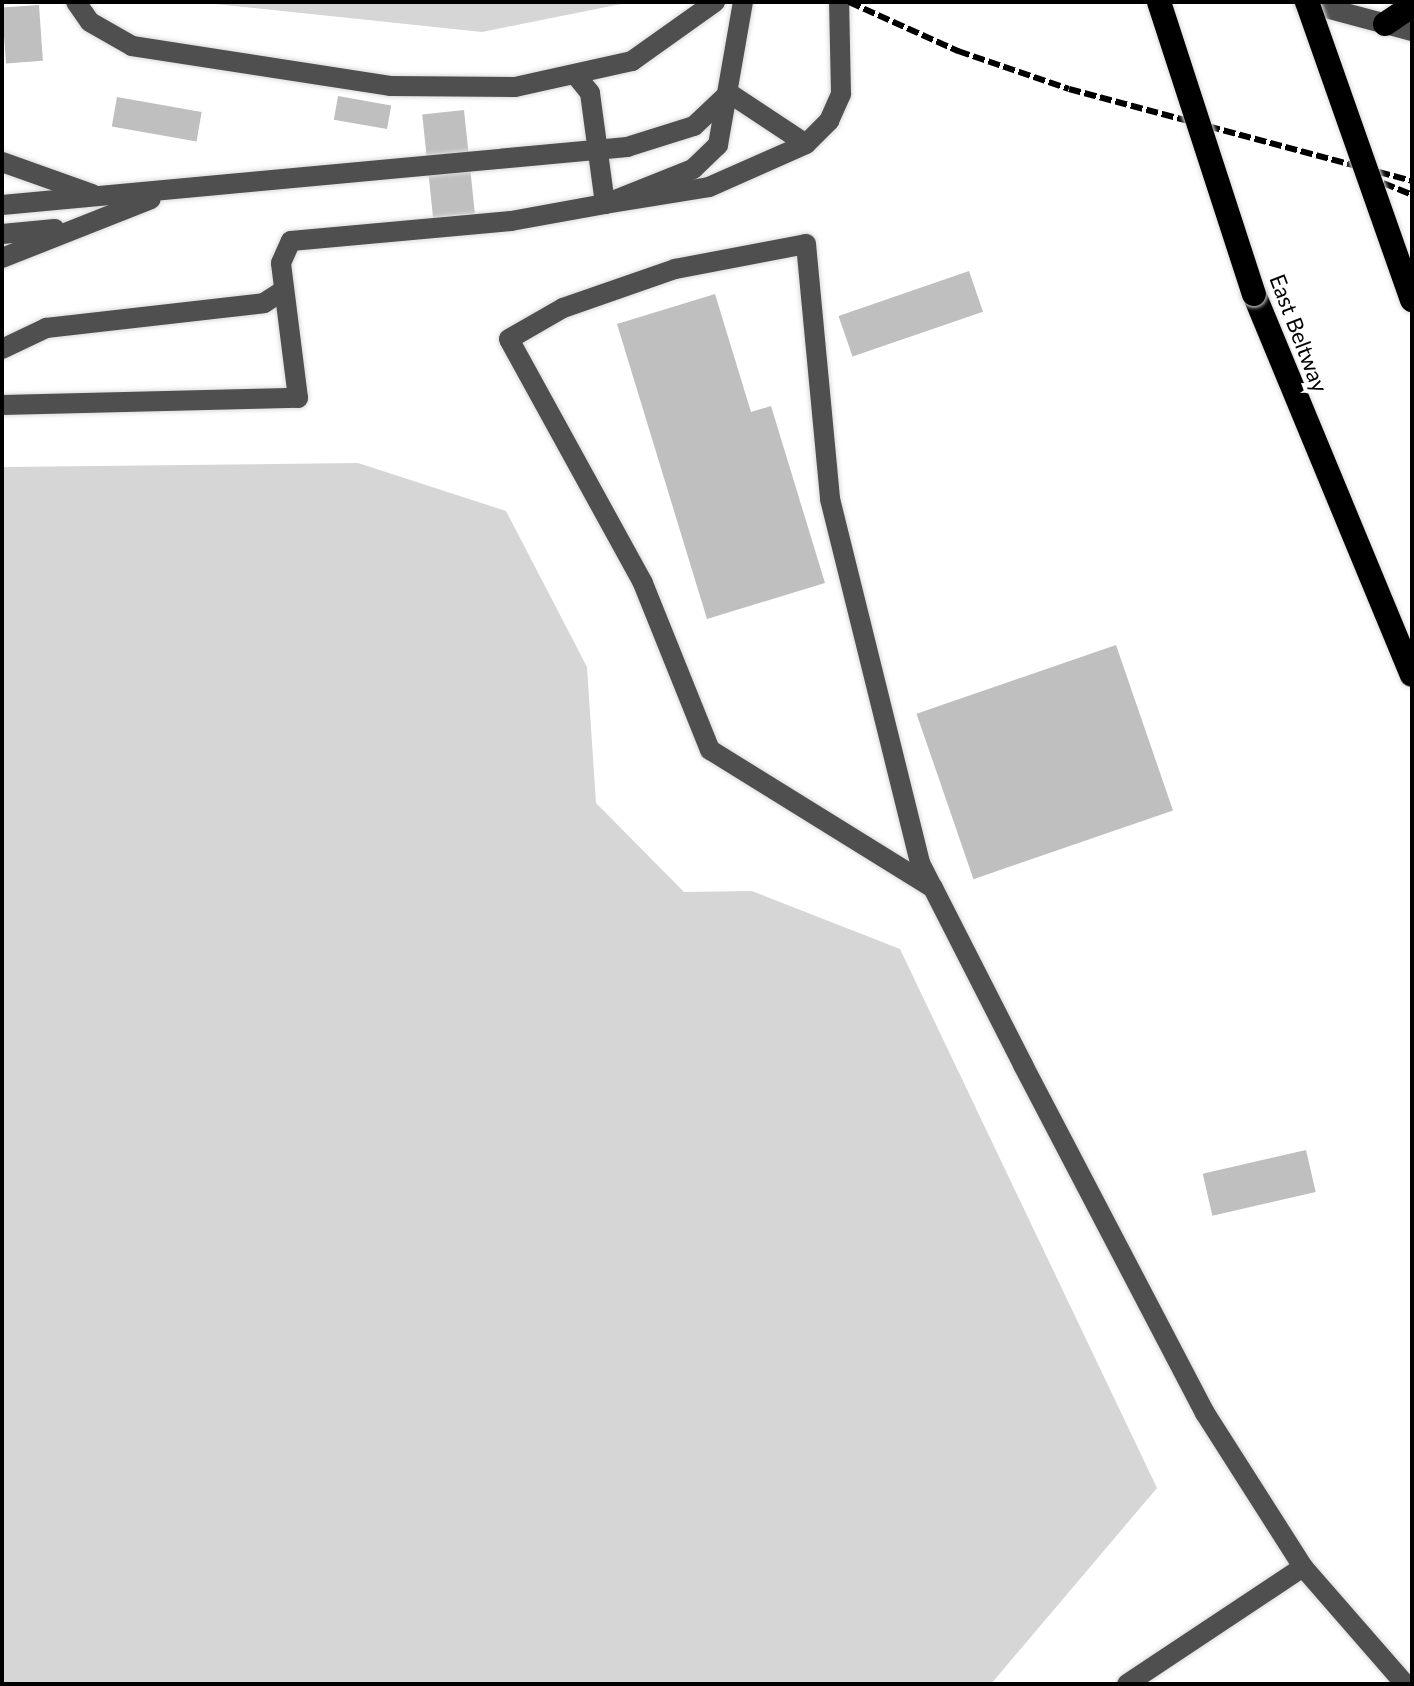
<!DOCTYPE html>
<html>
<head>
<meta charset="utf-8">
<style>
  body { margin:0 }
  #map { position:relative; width:1414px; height:1686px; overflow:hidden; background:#fff; font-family:Lato,sans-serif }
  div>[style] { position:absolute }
  .green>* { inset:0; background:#d6d6d6 }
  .building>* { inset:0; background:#bfbfbf; transform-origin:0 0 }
  .roads { filter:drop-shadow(0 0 2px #dbdbdb) drop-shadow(0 0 2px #dbdbdb) }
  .minor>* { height:20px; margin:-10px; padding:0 10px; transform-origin:10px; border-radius:10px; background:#4f4f4f }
  .highway>* { height:24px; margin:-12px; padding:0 12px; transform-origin:12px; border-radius:12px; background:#000 }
  .rail>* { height:6px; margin-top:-3px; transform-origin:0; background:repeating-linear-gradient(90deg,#000 0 12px,transparent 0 16px) }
  .bridges { filter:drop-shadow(0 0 2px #dbdbdb) drop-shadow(0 0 2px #dbdbdb) }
  .highway-bridge>* { height:24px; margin:-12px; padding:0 12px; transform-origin:12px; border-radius:12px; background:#000 }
  span { translate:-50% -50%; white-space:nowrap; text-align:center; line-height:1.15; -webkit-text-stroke:8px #fff; paint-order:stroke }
  .street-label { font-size:22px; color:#000 }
  .frame { position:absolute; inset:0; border:4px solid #000; pointer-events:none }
</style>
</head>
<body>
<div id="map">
  <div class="green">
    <i style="clip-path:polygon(196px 2px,631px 2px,482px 32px)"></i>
    <i style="clip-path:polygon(358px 463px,506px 511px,587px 667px,596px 803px,684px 892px,752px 891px,900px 949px,1157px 1488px,991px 1684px,2px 1684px,2px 467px)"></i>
  </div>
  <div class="building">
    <i style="left:39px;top:5px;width:56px;height:37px;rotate:86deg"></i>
    <i style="left:338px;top:96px;width:54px;height:24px;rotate:10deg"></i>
    <i style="left:117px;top:97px;width:86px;height:30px;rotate:10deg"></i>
    <i style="left:464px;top:110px;width:104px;height:42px;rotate:84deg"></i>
    <i style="left:969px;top:271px;width:43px;height:138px;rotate:71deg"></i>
    <i style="clip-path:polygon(715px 294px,751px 412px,771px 406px,825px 583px,707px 619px,617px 324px)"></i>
    <i style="left:1116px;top:645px;width:175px;height:211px;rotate:71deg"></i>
    <i style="left:1306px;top:1150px;width:43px;height:106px;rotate:77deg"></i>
  </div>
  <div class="roads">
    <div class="minor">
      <i style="left:76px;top:2px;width:24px;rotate:55deg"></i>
      <i style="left:90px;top:22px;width:48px;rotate:29.7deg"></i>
      <i style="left:132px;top:46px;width:261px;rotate:8.8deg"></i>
      <i style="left:390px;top:86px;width:125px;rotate:0.5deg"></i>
      <i style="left:515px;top:87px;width:120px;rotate:-12.5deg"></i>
      <i style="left:632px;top:61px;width:102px;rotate:-35.4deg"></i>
      <i style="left:1304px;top:2px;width:112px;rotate:15deg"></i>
      <i style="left:578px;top:78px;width:19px;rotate:51deg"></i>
      <i style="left:590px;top:93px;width:112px;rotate:82.3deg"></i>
      <i style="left:605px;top:204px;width:105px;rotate:-9.3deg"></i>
      <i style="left:709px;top:187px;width:106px;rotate:-23.9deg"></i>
      <i style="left:806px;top:144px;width:33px;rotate:-45deg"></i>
      <i style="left:829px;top:121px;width:30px;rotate:-66deg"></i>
      <i style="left:841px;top:94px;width:92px;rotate:-91.2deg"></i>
      <i style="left:729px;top:93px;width:92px;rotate:33.5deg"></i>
      <i style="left:2px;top:162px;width:96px;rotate:19.6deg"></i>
      <i style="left:2px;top:205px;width:628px;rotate:-5.3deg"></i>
      <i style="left:627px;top:147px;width:70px;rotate:-17.4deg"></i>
      <i style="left:694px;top:126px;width:48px;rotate:-43.3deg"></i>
      <i style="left:2px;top:234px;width:53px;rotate:-5.4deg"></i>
      <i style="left:2px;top:258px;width:160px;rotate:-21.6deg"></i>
      <i style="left:2px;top:349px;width:49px;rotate:-25.5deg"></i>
      <i style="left:46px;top:328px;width:219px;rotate:-6.5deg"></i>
      <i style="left:264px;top:303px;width:24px;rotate:-33deg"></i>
      <i style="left:2px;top:405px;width:296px;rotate:-1.4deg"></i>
      <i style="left:298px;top:398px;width:136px;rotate:-97.2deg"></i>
      <i style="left:281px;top:263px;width:24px;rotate:-66deg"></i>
      <i style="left:291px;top:241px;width:221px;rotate:-5.2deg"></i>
      <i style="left:511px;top:221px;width:96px;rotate:-10.3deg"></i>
      <i style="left:605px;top:204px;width:95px;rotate:-21.7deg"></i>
      <i style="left:693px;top:169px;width:35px;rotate:-44deg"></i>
      <i style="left:718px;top:145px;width:145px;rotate:-80.1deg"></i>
      <i style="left:933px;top:888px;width:262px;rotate:-148.2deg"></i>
      <i style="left:710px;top:750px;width:180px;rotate:-111.9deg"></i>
      <i style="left:643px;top:583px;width:278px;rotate:-118.8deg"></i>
      <i style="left:509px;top:339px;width:62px;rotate:-29.9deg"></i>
      <i style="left:563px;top:308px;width:119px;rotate:-19.2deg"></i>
      <i style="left:675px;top:269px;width:133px;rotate:-10.8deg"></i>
      <i style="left:806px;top:244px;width:256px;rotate:84.6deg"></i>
      <i style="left:830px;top:499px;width:375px;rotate:76.1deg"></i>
      <i style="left:920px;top:863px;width:28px;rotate:63deg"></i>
      <i style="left:933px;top:888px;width:199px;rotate:63deg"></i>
      <i style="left:1023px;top:1065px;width:393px;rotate:62.4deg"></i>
      <i style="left:1205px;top:1413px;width:183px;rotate:57.5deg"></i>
      <i style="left:1303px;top:1567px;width:155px;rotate:48.9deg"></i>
      <i style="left:1127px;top:1684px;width:211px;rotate:-33.6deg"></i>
    </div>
    <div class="highway">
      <i style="left:1385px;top:24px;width:32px;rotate:-34deg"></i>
      <i style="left:1254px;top:294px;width:412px;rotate:67.5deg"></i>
    </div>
  </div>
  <div class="rail">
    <i style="left:849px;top:2px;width:120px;rotate:24.2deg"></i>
    <i style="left:958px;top:51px;width:117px;rotate:18.9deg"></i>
    <i style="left:1069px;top:89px;width:355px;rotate:15deg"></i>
    <i style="left:1383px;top:183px;width:31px;rotate:22deg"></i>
  </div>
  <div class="bridges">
    <div class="highway-bridge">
      <i style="left:1159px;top:2px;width:307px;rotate:72deg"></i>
      <i style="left:1307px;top:2px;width:316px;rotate:70.6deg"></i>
    </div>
  </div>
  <div class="street-label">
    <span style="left:1299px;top:333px;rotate:69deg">East Beltway</span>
  </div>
  <div class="frame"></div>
</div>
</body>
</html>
